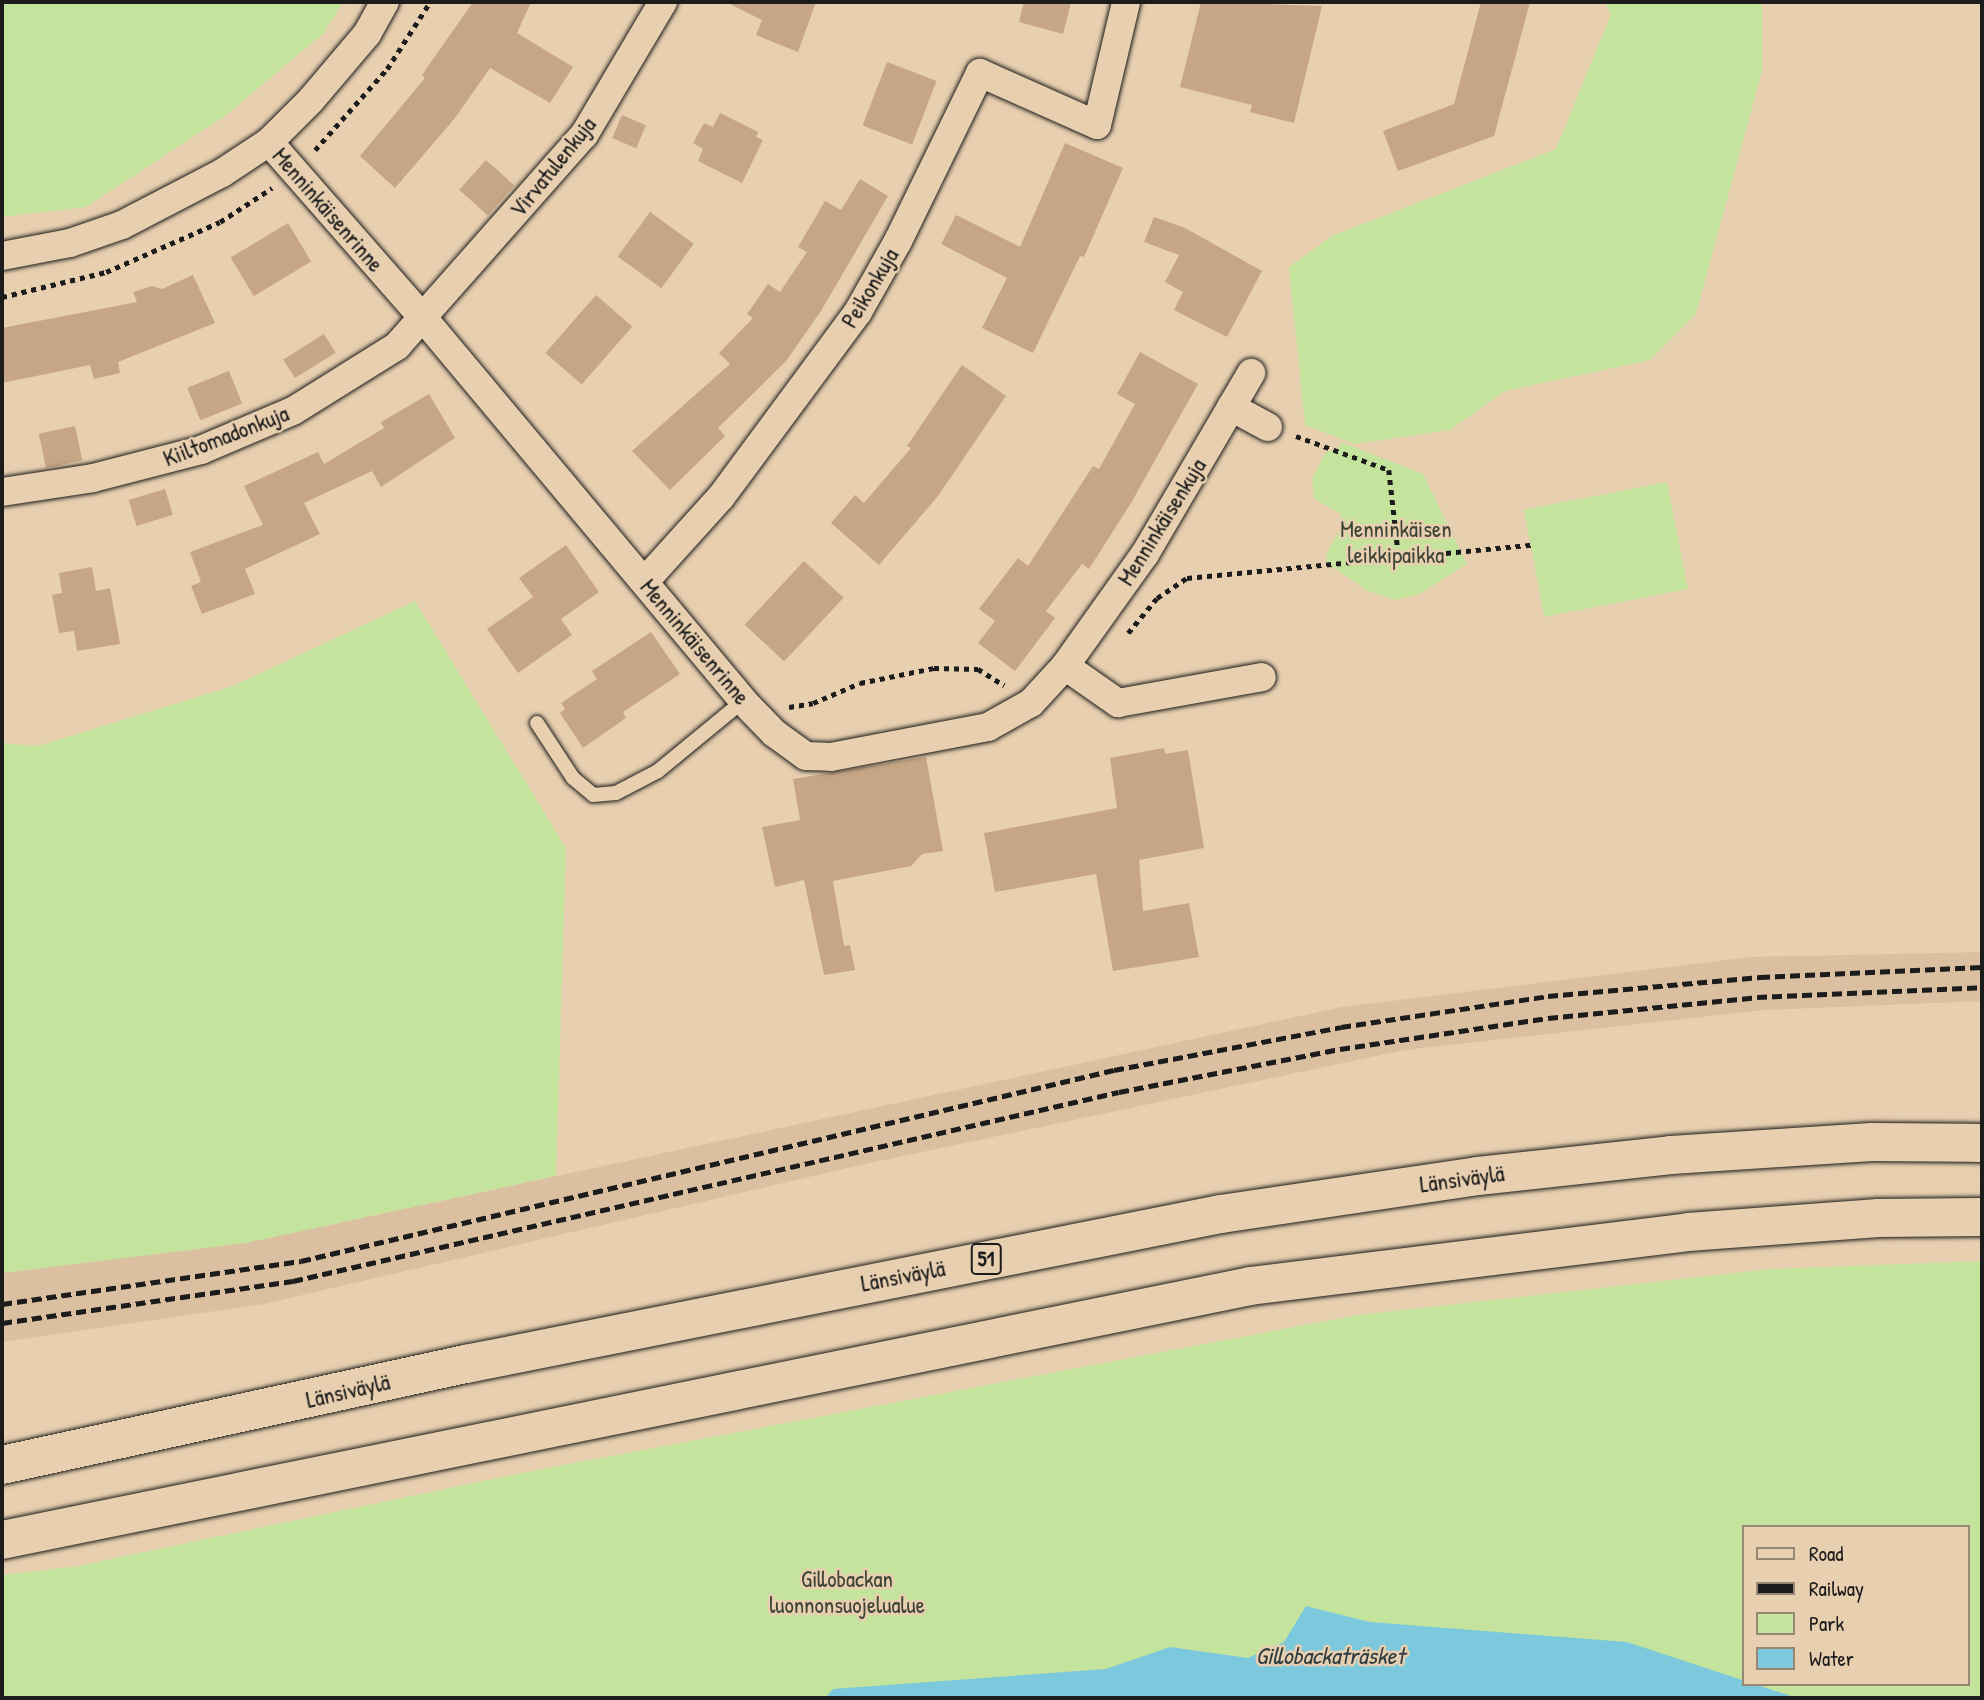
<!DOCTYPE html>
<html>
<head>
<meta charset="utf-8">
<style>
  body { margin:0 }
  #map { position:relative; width:1984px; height:1700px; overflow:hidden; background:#e8cfb0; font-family:"Patrick Hand",sans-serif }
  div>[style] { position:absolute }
  .built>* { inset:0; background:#dac0a0 }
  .green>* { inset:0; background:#c4e39c; transform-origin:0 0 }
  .water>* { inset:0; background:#7cc8dc }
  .building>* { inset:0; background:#c6a685; transform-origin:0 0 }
  .path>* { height:4.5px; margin-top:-2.25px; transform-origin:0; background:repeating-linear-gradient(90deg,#1c1c1c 0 5px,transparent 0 10px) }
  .roads { filter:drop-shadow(0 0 2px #1c1c1c) drop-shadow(0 0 2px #1c1c1c) }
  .service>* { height:14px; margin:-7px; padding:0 7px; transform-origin:7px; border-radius:7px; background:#e8cfb0 }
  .minor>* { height:28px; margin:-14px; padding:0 14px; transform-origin:14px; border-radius:14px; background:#e8cfb0 }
  .motorway>* { height:38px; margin:-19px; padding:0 19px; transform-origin:19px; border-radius:19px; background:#e8cfb0 }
  .rail>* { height:5px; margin-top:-2.5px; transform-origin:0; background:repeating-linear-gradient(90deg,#1c1c1c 0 10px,transparent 0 15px) }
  span { translate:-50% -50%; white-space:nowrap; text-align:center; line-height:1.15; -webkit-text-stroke:5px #e8cfb0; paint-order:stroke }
  .shield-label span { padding:2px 5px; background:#e8cfb0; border:2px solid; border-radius:5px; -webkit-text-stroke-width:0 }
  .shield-label { font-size:21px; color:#1c1c1c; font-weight:700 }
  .street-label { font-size:23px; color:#1c1c1c }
  .park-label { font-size:23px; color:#3e4436 }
  .water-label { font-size:24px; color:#2f3e42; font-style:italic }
  .frame { position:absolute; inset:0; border:4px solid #1c1c1c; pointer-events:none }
  .legend { position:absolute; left:1742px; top:1525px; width:228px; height:161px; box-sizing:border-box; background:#e8cfb0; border:2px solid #968775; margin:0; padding:9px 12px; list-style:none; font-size:21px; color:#1c1c1c }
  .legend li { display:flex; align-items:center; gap:14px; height:35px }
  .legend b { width:35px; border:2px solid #968775 }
</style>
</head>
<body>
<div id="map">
  <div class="built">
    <i style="clip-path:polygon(1982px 952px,1982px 1001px,1764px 1010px,1405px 1050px,856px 1166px,264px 1304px,2px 1342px,2px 1273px,246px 1243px,1342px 1007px,1751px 957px)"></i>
  </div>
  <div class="green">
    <i style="clip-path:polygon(2px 2px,343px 2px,324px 33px,225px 116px,86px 207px,2px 217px)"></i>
    <i style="clip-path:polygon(1604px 2px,1762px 2px,1762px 71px,1696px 314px,1650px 360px,1505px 391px,1450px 430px,1355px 444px,1305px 425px,1289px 267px,1332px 236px,1556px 149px,1611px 14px)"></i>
    <i style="clip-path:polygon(1341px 442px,1423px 474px,1467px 564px,1418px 595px,1395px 600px,1366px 590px,1328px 564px,1326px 555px,1341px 527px,1341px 514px,1314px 499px,1312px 478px,1326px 452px,1338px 449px)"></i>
    <i style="left:1667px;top:482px;width:109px;height:146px;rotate:79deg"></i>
    <i style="clip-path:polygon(415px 601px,566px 848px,556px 1176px,246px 1243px,2px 1273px,2px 743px,38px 746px,233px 686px)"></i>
    <i style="clip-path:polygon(evenodd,1982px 1261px,1982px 1698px,2px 1698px,2px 1575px,78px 1566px,516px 1474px,1358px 1315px,1770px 1269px,1982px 1261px,1744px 1527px,1968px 1527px,1968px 1684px,1744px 1684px,1744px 1527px)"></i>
  </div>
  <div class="water">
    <i style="clip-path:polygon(1306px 1606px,1370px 1622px,1627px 1642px,1797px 1698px,825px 1698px,833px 1689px,1106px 1669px,1170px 1647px,1248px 1658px,1284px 1642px)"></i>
  </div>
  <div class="building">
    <i style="clip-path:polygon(473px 2px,531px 2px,517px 33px,573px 67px,550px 103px,490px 68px,455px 118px,395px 188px,360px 156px,425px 78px,422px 75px)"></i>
    <i style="clip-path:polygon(726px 2px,816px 2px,798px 52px,756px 35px,762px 20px)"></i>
    <i style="clip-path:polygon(1024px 2px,1071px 2px,1063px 34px,1019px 22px)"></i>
    <i style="clip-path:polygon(1201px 2px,1322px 6px,1294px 123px,1250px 112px,1252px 105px,1180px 87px)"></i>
    <i style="clip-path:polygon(1481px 2px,1530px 2px,1494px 136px,1398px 171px,1383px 131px,1454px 104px)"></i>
    <i style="left:887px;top:62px;width:53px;height:68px;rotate:21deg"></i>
    <i style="clip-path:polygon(720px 113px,758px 132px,756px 137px,763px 140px,742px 183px,698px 161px,703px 149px,693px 143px,704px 123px,713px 127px)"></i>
    <i style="left:622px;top:115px;width:26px;height:25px;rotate:23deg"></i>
    <i style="clip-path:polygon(1065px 143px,1123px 168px,1084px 257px,1080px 256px,1033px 353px,982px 328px,1007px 278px,941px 244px,956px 215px,1020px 247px)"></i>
    <i style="left:486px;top:160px;width:38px;height:40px;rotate:42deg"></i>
    <i style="clip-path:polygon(860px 179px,888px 196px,821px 311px,786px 361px,718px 428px,725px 436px,670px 490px,632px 451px,730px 364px,719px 353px,753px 318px,747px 314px,768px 284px,780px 292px,807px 252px,798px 247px,825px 201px,841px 210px)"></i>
    <i style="left:650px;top:212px;width:54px;height:55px;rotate:36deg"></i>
    <i style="clip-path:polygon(1154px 217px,1185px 228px,1262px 271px,1227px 337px,1174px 310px,1183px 292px,1165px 282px,1179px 255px,1144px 242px)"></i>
    <i style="left:288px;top:223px;width:45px;height:67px;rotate:59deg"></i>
    <i style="clip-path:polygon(193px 275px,215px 323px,118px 362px,120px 373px,94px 379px,90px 365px,2px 383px,2px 328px,137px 302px,133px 292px,152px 286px,162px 289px)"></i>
    <i style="left:596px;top:295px;width:48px;height:77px;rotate:41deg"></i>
    <i style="left:324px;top:334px;width:22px;height:48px;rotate:58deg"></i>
    <i style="clip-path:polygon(1140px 352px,1198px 384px,1131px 503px,1089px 569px,1082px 564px,1046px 611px,1055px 618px,1015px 671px,978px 643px,995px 621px,979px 609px,1018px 558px,1028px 566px,1093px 466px,1099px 469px,1135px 404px,1117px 394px)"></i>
    <i style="clip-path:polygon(962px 365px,1006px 396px,938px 496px,879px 565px,831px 523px,855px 495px,864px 503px,911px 448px,907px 446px)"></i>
    <i style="left:229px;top:371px;width:35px;height:45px;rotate:68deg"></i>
    <i style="clip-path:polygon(429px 394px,455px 438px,381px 487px,372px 471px,304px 503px,320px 534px,245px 569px,255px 594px,202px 614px,191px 586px,201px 582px,190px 552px,263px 525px,244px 486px,318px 452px,324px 464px,384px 428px,381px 422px)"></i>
    <i style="left:75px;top:426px;width:35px;height:37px;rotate:78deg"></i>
    <i style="left:165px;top:489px;width:27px;height:38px;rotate:73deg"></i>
    <i style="clip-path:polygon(566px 545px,599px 592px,561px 619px,572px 635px,518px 673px,487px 629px,533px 597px,519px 578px)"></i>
    <i style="left:804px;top:561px;width:54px;height:87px;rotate:43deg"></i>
    <i style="clip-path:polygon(92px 567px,96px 591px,110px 588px,120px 644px,77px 651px,74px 631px,59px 633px,52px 595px,62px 593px,59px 573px)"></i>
    <i style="clip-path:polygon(651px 632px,680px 674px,623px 712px,626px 718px,583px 748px,560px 713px,565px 709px,561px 703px,597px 679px,592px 671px)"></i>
    <i style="clip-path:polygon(1164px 748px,1165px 754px,1188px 750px,1204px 848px,1139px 860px,1143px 911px,1189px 903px,1199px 957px,1113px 971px,1096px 874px,995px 892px,984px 833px,1117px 808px,1110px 758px)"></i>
    <i style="clip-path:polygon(926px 757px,943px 851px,922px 854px,911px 866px,833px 881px,844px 946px,850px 945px,855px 970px,824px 975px,804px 880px,775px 887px,762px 827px,800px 820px,793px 779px)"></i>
  </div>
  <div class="path">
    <i style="left:315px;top:150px;width:108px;rotate:-48.4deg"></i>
    <i style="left:387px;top:69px;width:80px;rotate:-57.3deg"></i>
    <i style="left:2px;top:297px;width:107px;rotate:-13.5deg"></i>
    <i style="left:106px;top:272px;width:124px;rotate:-23.7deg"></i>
    <i style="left:220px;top:222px;width:62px;rotate:-33.2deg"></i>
    <i style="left:1296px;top:436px;width:99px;rotate:20.1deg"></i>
    <i style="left:1389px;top:470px;width:90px;rotate:83.6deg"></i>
    <i style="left:1128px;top:633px;width:45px;rotate:-50.4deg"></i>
    <i style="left:1157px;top:598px;width:36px;rotate:-34deg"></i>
    <i style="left:1187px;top:578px;width:346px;rotate:-5.5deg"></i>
    <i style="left:789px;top:707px;width:24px;rotate:-9deg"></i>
    <i style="left:813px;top:703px;width:51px;rotate:-23.1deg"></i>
    <i style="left:860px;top:683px;width:76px;rotate:-11.5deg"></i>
    <i style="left:934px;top:668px;width:44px;rotate:1.3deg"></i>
    <i style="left:978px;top:669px;width:31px;rotate:32deg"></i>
  </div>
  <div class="roads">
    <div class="service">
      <i style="left:537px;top:723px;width:66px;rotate:56.8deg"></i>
      <i style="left:573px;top:778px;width:26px;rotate:40deg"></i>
      <i style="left:593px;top:795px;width:23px;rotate:-5deg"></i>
      <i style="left:616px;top:793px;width:47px;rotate:-27.6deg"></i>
      <i style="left:658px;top:771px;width:110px;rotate:-39.5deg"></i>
    </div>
    <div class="minor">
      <i style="left:269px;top:142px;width:235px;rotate:48.8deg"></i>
      <i style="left:424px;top:319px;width:498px;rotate:50.1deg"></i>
      <i style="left:743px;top:701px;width:45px;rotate:45.9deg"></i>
      <i style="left:774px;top:733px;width:39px;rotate:36deg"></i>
      <i style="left:806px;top:756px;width:25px;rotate:2deg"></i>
      <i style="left:831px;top:757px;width:160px;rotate:-10.8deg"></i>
      <i style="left:988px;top:727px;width:49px;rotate:-29.2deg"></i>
      <i style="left:1031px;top:703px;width:50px;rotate:-47.4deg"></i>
      <i style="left:1065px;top:666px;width:65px;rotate:34.9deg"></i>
      <i style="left:1118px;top:703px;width:146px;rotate:-10.2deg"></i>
      <i style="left:2px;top:256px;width:69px;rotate:-10.8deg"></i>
      <i style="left:70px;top:243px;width:55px;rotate:-19.1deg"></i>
      <i style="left:122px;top:225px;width:113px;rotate:-27.5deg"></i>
      <i style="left:222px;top:173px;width:56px;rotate:-33.4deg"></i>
      <i style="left:269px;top:142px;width:59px;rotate:-45deg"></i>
      <i style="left:311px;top:100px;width:87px;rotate:-49.7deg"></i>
      <i style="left:367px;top:34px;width:37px;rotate:-61deg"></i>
      <i style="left:1231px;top:407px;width:42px;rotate:28.4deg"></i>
      <i style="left:2px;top:492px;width:92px;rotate:-8.7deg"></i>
      <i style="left:93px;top:478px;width:112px;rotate:-14.5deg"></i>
      <i style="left:201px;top:450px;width:100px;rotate:-23deg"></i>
      <i style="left:293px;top:411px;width:123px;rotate:-32deg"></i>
      <i style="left:397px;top:346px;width:282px;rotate:-48.5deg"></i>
      <i style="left:584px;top:135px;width:155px;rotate:-59.3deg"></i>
      <i style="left:645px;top:581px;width:113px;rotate:-47.9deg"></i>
      <i style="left:721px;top:497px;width:230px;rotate:-53.5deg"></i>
      <i style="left:858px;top:312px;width:81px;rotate:-60.6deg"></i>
      <i style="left:898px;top:241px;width:187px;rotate:-64deg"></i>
      <i style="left:980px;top:73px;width:128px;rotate:24deg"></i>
      <i style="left:1097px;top:125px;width:126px;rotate:-76.7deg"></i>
      <i style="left:1065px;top:666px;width:138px;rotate:-54.5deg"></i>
      <i style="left:1145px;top:554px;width:210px;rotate:-59.6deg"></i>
    </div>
    <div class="motorway">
      <i style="left:2px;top:1465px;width:475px;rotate:-12.3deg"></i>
      <i style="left:466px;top:1364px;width:770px;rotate:-11.24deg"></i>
      <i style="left:1221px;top:1214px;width:260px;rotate:-8.4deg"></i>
      <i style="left:1478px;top:1176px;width:194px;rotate:-6.2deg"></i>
      <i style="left:1671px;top:1155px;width:201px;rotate:-3.7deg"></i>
      <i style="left:1872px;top:1142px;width:110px;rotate:0.5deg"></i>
      <i style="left:2px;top:1540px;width:1274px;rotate:-11.5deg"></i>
      <i style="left:1250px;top:1286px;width:441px;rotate:-7deg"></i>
      <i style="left:1688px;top:1232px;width:191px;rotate:-4.2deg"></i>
      <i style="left:1878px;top:1218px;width:104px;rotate:-0.6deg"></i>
    </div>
  </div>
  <div class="rail">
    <i style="left:2px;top:1304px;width:302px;rotate:-8.2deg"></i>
    <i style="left:301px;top:1261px;width:835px;rotate:-13.22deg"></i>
    <i style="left:1114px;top:1070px;width:231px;rotate:-10.7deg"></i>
    <i style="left:1341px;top:1027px;width:209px;rotate:-8.5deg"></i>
    <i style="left:1548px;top:996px;width:213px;rotate:-5.1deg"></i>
    <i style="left:1760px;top:977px;width:222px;rotate:-2.6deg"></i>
    <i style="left:2px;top:1323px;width:294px;rotate:-8.2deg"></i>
    <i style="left:293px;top:1281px;width:847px;rotate:-12.89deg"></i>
    <i style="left:1119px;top:1092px;width:225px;rotate:-11deg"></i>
    <i style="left:1340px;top:1049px;width:210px;rotate:-8.5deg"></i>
    <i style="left:1548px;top:1018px;width:210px;rotate:-5.7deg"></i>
    <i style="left:1757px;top:997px;width:225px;rotate:-2.5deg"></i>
  </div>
  <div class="shield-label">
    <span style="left:986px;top:1259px">51</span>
  </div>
  <div class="street-label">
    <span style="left:553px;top:167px;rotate:-51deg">Virvatulenkuja</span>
    <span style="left:328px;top:210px;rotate:49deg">Menninkäisenrinne</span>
    <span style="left:870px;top:288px;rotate:-59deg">Peikonkuja</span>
    <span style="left:226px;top:436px;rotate:-21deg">Kiiltomadonkuja</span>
    <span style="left:1162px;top:522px;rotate:-58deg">Menninkäisenkuja</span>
    <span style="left:695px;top:642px;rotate:50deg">Menninkäisenrinne</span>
    <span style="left:1462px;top:1179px;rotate:-8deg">Länsiväylä</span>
    <span style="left:903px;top:1276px;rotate:-11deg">Länsiväylä</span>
    <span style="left:348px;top:1391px;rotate:-13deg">Länsiväylä</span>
  </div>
  <div class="park-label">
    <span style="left:1396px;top:542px">Menninkäisen<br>leikkipaikka</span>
    <span style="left:847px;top:1592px">Gillobackan<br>luonnonsuojelualue</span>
  </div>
  <div class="water-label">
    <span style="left:1330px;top:1656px">Gillobackaträsket</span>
  </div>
  <div class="frame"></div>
  <ul class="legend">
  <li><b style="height:9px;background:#e8cfb0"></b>Road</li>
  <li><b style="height:9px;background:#1c1c1c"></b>Railway</li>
  <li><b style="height:19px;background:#c4e39c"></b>Park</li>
  <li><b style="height:19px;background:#7cc8dc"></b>Water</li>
  </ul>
</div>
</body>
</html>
